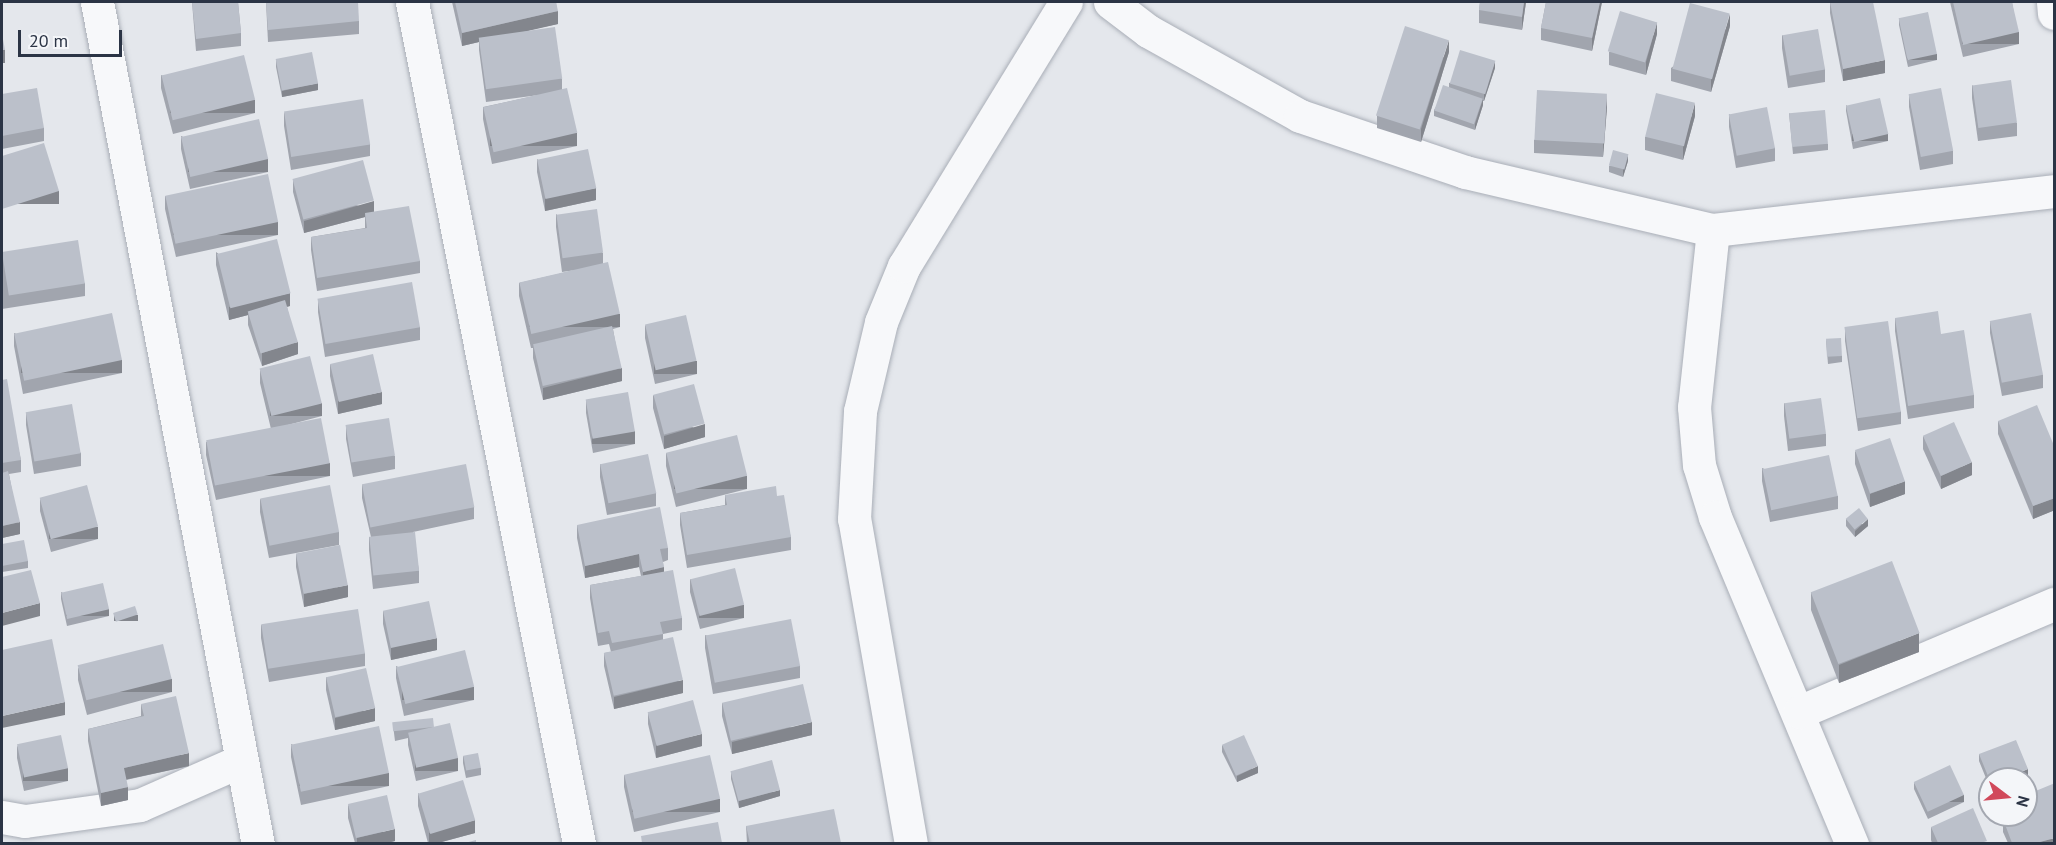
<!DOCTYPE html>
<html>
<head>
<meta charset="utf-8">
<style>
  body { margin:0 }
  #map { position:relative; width:2056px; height:845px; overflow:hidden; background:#e4e7ec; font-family:"PT Sans",sans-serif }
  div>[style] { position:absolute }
  .roads { filter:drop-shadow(0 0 2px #a9aeb7) drop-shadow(0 0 2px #a9aeb7) }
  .minor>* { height:33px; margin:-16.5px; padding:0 16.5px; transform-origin:16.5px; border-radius:16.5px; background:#f7f8fa }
  .wall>* { inset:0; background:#a1a5ae }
  .shaded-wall>* { inset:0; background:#83868d; transform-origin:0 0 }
  .building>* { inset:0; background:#bbc0ca; transform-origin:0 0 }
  span { translate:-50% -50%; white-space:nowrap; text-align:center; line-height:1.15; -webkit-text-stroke:4.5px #f4f6f9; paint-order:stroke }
  .frame { position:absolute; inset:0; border:3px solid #2b3445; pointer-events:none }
  .north { position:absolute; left:1978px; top:767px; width:60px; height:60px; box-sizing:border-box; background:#f4f6f9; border:2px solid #a4a8b1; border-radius:50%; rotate:106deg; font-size:16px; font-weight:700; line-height:24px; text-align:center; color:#2b3445 }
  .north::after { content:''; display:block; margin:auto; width:21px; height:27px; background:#d1495b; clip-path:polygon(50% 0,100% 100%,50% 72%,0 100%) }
  .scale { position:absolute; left:18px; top:30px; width:104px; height:27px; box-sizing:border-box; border:3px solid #2b3445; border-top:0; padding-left:8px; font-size:18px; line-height:21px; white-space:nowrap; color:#2b3445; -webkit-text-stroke:4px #f4f6f9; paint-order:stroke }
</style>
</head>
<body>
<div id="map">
  <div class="roads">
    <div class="minor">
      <i style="left:97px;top:2px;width:857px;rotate:79.18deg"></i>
      <i style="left:412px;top:2px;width:858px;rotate:78.78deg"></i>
      <i style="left:1110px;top:2px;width:48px;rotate:37.3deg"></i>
      <i style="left:1148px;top:31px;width:174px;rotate:29.2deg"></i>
      <i style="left:1300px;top:116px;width:174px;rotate:18.7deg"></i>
      <i style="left:1465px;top:172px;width:255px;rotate:13.2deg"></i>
      <i style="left:1713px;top:230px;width:343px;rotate:-6.5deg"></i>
      <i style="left:2053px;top:2px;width:11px;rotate:85deg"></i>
      <i style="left:1713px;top:230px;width:178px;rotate:96.1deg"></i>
      <i style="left:1694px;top:407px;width:58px;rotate:85.1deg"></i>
      <i style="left:1699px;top:465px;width:54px;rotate:72.9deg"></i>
      <i style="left:1715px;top:517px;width:355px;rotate:67.3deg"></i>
      <i style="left:1799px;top:712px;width:277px;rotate:-23deg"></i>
      <i style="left:2px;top:817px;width:23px;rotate:10deg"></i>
      <i style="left:25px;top:821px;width:116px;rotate:-7.9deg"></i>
      <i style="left:140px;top:805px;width:109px;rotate:-23.7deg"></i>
      <i style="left:911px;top:844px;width:330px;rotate:-99.9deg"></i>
      <i style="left:854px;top:519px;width:108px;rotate:-86.8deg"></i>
      <i style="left:860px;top:411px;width:91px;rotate:-76.7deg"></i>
      <i style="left:881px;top:322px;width:61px;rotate:-67.7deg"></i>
      <i style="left:904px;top:266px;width:310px;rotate:-58.5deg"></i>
    </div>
  </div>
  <div class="wall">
    <i style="clip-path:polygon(192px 2px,238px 2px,241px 33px,241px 46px,196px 51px)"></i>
    <i style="clip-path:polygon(266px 2px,359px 21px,359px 34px,268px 42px)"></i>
    <i style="clip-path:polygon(452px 2px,556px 2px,558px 24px,529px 30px,562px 79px,562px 90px,577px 146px,492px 164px,483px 119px,483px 107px,539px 95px,486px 102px,479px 50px,479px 42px,462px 46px)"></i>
    <i style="clip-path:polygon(1480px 2px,1526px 2px,1522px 30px,1479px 23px,1479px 10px)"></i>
    <i style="clip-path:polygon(1546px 2px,1602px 2px,1592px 51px,1541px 40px,1541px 28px)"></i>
    <i style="clip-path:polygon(1830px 2px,1885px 73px,1843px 81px,1830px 13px)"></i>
    <i style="clip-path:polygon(1950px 2px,2012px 2px,2019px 44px,1963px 57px)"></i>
    <i style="clip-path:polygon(1899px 18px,1937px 60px,1908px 67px,1899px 25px)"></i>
    <i style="clip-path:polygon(1730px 26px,1711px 92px,1671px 81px,1671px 68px)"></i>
    <i style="clip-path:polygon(1657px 34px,1646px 75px,1609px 65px,1609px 52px)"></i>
    <i style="clip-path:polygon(1782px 35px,1825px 69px,1825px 82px,1788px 88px,1782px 48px)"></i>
    <i style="clip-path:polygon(1449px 52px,1421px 142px,1377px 128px,1377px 116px)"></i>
    <i style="clip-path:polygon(276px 60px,318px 90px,282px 97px,276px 67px)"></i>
    <i style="clip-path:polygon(1495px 68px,1484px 101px,1483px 101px,1483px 105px,1475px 130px,1434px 116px,1434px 110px,1449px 87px,1449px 83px)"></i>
    <i style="clip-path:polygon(161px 75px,255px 113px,173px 134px,161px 88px)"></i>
    <i style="clip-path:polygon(1972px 85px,2017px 123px,2017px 136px,1978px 141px,1972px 98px)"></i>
    <i style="clip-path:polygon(2px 94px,44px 128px,44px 141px,2px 149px)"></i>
    <i style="clip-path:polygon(1909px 94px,1953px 151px,1953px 164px,1920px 170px,1909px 107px)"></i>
    <i style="clip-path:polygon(1846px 105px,1888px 141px,1853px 149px,1846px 111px)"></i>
    <i style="clip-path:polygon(1607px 107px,1603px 157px,1534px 153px,1534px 140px)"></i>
    <i style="clip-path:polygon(284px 113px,370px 144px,370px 156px,291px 170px,284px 126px)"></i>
    <i style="clip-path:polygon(1789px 113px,1828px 144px,1828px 150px,1793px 154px)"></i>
    <i style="clip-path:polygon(1729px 114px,1775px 148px,1775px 161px,1736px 168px,1729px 127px)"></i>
    <i style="clip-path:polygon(1695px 116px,1683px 160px,1645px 150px,1645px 137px)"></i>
    <i style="clip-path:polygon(181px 136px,268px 172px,190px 189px,181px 149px)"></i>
    <i style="clip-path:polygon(537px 159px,596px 200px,545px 211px,537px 172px)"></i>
    <i style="clip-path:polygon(1628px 161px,1623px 177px,1609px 172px,1609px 166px)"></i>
    <i style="clip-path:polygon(293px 180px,374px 212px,420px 261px,420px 273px,317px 291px,311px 250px,311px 237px,365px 228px,365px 217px,304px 233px,293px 192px)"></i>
    <i style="clip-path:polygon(165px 196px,278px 235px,176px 257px,165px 209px)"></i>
    <i style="clip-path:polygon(556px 214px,603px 253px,603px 264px,620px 327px,613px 329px,622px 381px,543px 400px,533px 358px,533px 348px,531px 348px,519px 296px,519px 283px,576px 270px,562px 272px,556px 227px)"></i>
    <i style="clip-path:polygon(2px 252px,85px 283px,85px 296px,2px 309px)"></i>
    <i style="clip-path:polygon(216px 252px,290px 306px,287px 307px,298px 354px,262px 366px,248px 325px,248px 315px,229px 320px,216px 265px)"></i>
    <i style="clip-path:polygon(318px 299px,420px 327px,420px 340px,325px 357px,318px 312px)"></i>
    <i style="clip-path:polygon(1895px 318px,1941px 334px,1974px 395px,1974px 408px,1908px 419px,1895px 331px)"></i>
    <i style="clip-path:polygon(1990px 321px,2043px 375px,2043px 388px,2002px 396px,1990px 333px)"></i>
    <i style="clip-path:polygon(645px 325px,697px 374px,655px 384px,645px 338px)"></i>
    <i style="clip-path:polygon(1845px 328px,1901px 412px,1901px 424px,1858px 431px,1845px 341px)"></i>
    <i style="clip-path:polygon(14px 333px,122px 373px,23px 394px,14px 346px)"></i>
    <i style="clip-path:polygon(1826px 340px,1842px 356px,1842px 362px,1828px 364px)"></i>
    <i style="clip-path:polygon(330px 364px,382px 404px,338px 414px,330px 376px)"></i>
    <i style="clip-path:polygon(260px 370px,322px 416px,284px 426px,330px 476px,216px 500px,206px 455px,206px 442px,271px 429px,260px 383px)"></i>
    <i style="clip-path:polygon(2px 380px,21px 460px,21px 472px,9px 474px,20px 534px,2px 538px)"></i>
    <i style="clip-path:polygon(653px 395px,705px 437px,664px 449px,653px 408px)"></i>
    <i style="clip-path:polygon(586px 400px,635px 444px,593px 453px,586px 413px)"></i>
    <i style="clip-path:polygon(1784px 403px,1826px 434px,1826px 446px,1788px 451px,1784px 416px)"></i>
    <i style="clip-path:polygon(26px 413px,81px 453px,81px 466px,34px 474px,26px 425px)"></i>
    <i style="clip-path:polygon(1998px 421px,2055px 448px,2055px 510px,2033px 519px,1998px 434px)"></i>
    <i style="clip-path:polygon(346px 426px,395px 456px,395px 469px,353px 477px,346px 439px)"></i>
    <i style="clip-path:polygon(1923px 436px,1972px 475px,1941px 489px,1923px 449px)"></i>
    <i style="clip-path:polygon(1855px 451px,1905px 494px,1870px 507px,1855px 464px)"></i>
    <i style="clip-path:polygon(666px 453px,747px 489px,676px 507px,666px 466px)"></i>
    <i style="clip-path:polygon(600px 464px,656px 493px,656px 506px,607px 515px,600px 477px)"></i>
    <i style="clip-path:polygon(1762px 468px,1838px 496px,1838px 509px,1770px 522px,1762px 481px)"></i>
    <i style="clip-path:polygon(362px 485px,474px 507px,474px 519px,413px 532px,419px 571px,419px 583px,373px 589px,369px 550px,369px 537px,371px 537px,362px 498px)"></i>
    <i style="clip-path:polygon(725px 495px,777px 496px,791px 537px,791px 550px,687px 568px,680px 525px,680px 513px,725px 505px)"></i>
    <i style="clip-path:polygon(40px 499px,98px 539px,51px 552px,40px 511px)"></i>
    <i style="clip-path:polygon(260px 499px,339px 532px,339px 545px,269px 558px,260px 512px)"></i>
    <i style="clip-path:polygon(1846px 519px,1868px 526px,1855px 537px,1846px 526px)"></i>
    <i style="clip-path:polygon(577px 525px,668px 548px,668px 560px,663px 562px,664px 572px,682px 618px,682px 630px,663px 634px,663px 639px,683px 693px,614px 709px,604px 666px,604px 653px,611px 652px,609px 644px,598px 646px,590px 598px,590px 585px,641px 576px,639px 567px,585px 578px,577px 538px)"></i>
    <i style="clip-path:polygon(2px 544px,28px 561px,28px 568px,2px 572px)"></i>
    <i style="clip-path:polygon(296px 554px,348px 597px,304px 607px,296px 567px)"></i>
    <i style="clip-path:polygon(690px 579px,744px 618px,700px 629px,690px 592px)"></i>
    <i style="clip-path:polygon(61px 592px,109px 616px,67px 626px,61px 599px)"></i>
    <i style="clip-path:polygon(1811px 592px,1919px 652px,1839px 683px,1811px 610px)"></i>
    <i style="clip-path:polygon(383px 611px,437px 650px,391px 660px,383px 624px)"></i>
    <i style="clip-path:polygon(261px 625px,365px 653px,365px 666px,269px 682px,261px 638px)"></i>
    <i style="clip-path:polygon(705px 635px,800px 666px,800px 678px,713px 694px,705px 648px)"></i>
    <i style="clip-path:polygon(396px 666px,474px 700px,404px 716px,396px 678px)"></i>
    <i style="clip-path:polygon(78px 668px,172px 692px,87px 715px,78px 680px)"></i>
    <i style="clip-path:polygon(326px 677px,375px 721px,335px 730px,326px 690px)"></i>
    <i style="clip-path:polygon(722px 703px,812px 735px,732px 754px,722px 716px)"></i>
    <i style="clip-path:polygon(141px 704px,189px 766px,126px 780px,128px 800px,101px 806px,88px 741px,88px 729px,141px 716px)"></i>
    <i style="clip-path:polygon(648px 712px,702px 746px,656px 758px,648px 724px)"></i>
    <i style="clip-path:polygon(393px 725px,434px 727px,458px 771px,416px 781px,408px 745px,408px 738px,395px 741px)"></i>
    <i style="clip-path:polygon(291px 744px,389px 786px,301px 805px,291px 757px)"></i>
    <i style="clip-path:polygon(1222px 745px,1258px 773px,1237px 782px,1222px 752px)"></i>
    <i style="clip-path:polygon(17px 746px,68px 781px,24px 791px,17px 758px)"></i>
    <i style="clip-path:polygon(1979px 754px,2028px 776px,1990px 779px,1990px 788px,1979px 761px)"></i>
    <i style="clip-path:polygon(463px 756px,481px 768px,481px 775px,466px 778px,463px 763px)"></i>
    <i style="clip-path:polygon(731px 772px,780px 796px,739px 808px,731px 779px)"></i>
    <i style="clip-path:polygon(624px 775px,720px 812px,634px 832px,624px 787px)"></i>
    <i style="clip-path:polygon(1914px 783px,1964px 802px,1928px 819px,1914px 789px)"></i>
    <i style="clip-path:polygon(418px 793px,475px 833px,438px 843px,428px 843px,418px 806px)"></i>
    <i style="clip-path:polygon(1990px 797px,1989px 817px,1984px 806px,1984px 800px)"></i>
    <i style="clip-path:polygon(348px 805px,395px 841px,387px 843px,355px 843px,348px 818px)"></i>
    <i style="clip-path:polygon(2026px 815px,2055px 843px,2008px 843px,2003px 832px,2003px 819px)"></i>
    <i style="clip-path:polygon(746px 826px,841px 843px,747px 843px)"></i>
    <i style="clip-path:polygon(1931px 827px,1987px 843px,1932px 843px,1931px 840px)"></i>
  </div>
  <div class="shaded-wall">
    <i style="clip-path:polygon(1524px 2px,1526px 2px,1522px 30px,1522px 17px)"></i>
    <i style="clip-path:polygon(1600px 2px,1602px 2px,1592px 51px,1592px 38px)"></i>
    <i style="clip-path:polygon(558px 11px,558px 24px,480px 42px,479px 37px,479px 42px,462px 46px,462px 33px)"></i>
    <i style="clip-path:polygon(1730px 14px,1730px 26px,1711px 92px,1711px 79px)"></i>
    <i style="clip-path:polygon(1657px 22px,1657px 34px,1646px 75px,1646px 62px)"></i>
    <i style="left:2019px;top:32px;width:12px;height:57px;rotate:90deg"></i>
    <i style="clip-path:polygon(1449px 40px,1449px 52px,1421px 142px,1421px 129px)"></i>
    <i style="left:2px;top:50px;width:3px;height:13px"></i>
    <i style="left:1937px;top:54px;width:6px;height:30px;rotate:90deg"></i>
    <i style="clip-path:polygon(1885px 60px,1885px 73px,1843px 81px,1843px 69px)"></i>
    <i style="clip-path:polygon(1495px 61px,1495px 68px,1484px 101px,1484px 94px)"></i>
    <i style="clip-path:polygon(318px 83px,318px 90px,282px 97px,282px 91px)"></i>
    <i style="clip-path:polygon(1607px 94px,1607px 107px,1603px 157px,1603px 144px)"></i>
    <i style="clip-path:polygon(1483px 99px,1483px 105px,1475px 130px,1475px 124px)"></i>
    <i style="left:255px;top:100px;width:13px;height:85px;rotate:90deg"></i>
    <i style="clip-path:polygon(1695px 103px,1695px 116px,1683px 160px,1683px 147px)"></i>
    <i style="left:577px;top:133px;width:13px;height:87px;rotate:90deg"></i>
    <i style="left:1888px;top:134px;width:7px;height:36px;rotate:90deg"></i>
    <i style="clip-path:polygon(1628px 154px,1628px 161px,1623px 177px,1623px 170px)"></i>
    <i style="left:268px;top:159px;width:13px;height:80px;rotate:90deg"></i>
    <i style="clip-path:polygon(596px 188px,596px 200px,545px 211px,545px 198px)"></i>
    <i style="left:59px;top:191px;width:13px;height:60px;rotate:90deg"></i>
    <i style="clip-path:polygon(374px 201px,374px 214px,365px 213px,365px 217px,304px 233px,304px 221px)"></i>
    <i style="left:278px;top:222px;width:13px;height:105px;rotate:90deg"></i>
    <i style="clip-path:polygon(290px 293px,290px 306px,249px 315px,248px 312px,248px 315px,229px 320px,229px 307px)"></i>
    <i style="left:620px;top:314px;width:13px;height:91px;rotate:90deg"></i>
    <i style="clip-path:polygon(298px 342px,298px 354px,262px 366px,262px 353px)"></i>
    <i style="left:122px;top:360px;width:13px;height:101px;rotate:90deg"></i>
    <i style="left:697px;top:361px;width:13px;height:43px;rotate:90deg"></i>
    <i style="clip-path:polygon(622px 368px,622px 381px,543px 400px,543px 388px)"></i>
    <i style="clip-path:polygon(382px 392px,382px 404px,338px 414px,338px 401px)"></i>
    <i style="left:322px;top:403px;width:13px;height:52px;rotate:90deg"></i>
    <i style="clip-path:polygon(705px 424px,705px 437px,664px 449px,664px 436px)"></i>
    <i style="left:635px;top:431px;width:13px;height:43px;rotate:90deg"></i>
    <i style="clip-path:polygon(1972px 462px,1972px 475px,1941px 489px,1941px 476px)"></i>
    <i style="left:330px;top:463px;width:13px;height:116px;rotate:90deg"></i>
    <i style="left:747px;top:476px;width:13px;height:73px;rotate:90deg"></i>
    <i style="clip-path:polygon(1905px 481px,1905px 494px,1870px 507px,1870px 494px)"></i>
    <i style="clip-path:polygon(2055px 498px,2055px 510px,2033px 519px,2033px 506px)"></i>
    <i style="clip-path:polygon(1868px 519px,1868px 526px,1855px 537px,1855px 531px)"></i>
    <i style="clip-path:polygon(20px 522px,20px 534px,2px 538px,2px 526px)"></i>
    <i style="left:98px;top:527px;width:12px;height:49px;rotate:90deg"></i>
    <i style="clip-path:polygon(639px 554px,639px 567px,585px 578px,585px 566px)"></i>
    <i style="clip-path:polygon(664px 567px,664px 580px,643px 585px,643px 572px)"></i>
    <i style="clip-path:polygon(348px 585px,348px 597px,304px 607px,304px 594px)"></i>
    <i style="clip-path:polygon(40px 603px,40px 616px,2px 626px,2px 613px)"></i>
    <i style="left:744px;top:605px;width:13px;height:45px;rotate:90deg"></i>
    <i style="left:109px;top:609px;width:7px;height:43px;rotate:90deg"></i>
    <i style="left:138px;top:615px;width:6px;height:24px;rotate:90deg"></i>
    <i style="clip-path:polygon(1919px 633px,1919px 652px,1839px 683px,1839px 665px)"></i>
    <i style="clip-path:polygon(437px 638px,437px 650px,391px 660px,391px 647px)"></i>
    <i style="left:172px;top:679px;width:13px;height:88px;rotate:90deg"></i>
    <i style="clip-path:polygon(683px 680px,683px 693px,614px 709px,614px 697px)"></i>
    <i style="left:474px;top:687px;width:13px;height:72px;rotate:90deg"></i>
    <i style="clip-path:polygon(65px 702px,65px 715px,2px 728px,2px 716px)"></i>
    <i style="clip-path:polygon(375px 708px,375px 721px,335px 730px,335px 718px)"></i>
    <i style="clip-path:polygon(812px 722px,812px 735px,732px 754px,732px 742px)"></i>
    <i style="clip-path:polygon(702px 734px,702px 746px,656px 758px,656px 745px)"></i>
    <i style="clip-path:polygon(189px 753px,189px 766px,124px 780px,124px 768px)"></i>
    <i style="left:458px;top:758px;width:13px;height:43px;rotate:90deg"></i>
    <i style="clip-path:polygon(1258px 766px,1258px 773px,1237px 782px,1237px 776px)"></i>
    <i style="left:68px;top:768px;width:13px;height:45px;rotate:90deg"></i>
    <i style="clip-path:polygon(2028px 769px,2028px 776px,2021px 779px,2004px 779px)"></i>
    <i style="left:389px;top:773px;width:13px;height:90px;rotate:90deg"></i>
    <i style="clip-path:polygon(128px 787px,128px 800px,101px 806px,101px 793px)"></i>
    <i style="clip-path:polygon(780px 790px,780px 796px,739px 808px,739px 801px)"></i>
    <i style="left:1964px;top:795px;width:7px;height:40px;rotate:90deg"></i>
    <i style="left:720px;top:799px;width:13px;height:88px;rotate:90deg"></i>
    <i style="clip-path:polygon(475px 820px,475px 833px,438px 843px,429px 843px,429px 833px)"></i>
    <i style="clip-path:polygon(395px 829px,395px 841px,387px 843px,357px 843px,357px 838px)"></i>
    <i style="clip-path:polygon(2055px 838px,2055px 843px,2036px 843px)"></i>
  </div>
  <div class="building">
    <i style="clip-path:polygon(192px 2px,238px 2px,241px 33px,196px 39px)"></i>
    <i style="clip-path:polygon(266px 2px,358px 2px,359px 21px,268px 30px)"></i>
    <i style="clip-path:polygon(455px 2px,556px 2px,558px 11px,462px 33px)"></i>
    <i style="clip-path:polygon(1480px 2px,1524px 2px,1522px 17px,1479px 10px)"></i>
    <i style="clip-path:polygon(1546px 2px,1600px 2px,1592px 38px,1541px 28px)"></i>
    <i style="clip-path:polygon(1830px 2px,1873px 2px,1885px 60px,1843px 69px)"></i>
    <i style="clip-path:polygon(1953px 2px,2012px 2px,2019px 32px,1963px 45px)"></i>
    <i style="left:1690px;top:3px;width:41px;height:68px;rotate:15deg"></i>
    <i style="left:1620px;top:11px;width:39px;height:42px;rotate:17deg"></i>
    <i style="left:1928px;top:12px;width:43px;height:30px;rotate:78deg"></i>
    <i style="left:1405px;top:26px;width:46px;height:94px;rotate:18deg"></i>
    <i style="left:555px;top:27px;width:52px;height:77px;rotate:82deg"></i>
    <i style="left:1818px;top:29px;width:41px;height:36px;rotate:80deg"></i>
    <i style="clip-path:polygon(2px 34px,5px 50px,2px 50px)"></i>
    <i style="left:1460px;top:50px;width:37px;height:35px;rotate:17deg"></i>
    <i style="left:312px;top:52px;width:32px;height:37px;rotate:79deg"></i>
    <i style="left:244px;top:55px;width:46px;height:85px;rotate:76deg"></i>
    <i style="left:2011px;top:80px;width:43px;height:39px;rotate:82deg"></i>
    <i style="left:1443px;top:85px;width:42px;height:27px;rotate:19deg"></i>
    <i style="clip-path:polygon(37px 88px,44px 128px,2px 136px,2px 94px)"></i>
    <i style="left:567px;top:88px;width:46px;height:86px;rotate:77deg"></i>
    <i style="left:1941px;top:88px;width:64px;height:33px;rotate:79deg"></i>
    <i style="left:1537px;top:90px;width:70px;height:50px;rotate:3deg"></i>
    <i style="left:1656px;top:93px;width:40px;height:45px;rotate:14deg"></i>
    <i style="left:1880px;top:98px;width:37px;height:35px;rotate:77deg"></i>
    <i style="left:363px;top:99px;width:46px;height:80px;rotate:81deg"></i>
    <i style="left:1767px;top:107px;width:42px;height:39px;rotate:79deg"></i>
    <i style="left:1825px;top:110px;width:34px;height:36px;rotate:85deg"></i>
    <i style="left:259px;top:119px;width:41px;height:80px;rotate:77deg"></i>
    <i style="clip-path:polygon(44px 143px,59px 191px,2px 209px,2px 156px)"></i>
    <i style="left:588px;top:149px;width:40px;height:52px;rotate:78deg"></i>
    <i style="left:1613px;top:150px;width:16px;height:16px;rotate:15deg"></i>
    <i style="left:363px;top:160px;width:42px;height:73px;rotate:75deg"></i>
    <i style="left:268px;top:174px;width:49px;height:105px;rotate:78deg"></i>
    <i style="clip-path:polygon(409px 206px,420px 261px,317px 278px,311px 237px,367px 228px,365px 213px)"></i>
    <i style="left:597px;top:209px;width:44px;height:41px;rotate:82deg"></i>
    <i style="left:277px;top:239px;width:56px;height:62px;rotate:76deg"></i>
    <i style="left:78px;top:240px;width:44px;height:77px;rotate:81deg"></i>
    <i style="left:608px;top:262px;width:53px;height:91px;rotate:77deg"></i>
    <i style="left:412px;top:282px;width:46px;height:96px;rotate:80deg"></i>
    <i style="left:285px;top:300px;width:44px;height:39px;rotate:73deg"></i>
    <i style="clip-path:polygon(1938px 311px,1941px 334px,1964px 330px,1974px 395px,1908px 406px,1895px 318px)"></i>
    <i style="left:112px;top:313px;width:48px;height:100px;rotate:78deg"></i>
    <i style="left:2031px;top:313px;width:63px;height:42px;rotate:79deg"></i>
    <i style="left:686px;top:315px;width:47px;height:42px;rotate:77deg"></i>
    <i style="left:1888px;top:321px;width:92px;height:44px;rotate:82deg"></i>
    <i style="left:612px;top:326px;width:43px;height:81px;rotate:77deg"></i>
    <i style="left:1841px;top:338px;width:18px;height:15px;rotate:87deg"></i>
    <i style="left:373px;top:354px;width:39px;height:44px;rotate:77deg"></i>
    <i style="left:310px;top:356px;width:49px;height:52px;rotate:76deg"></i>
    <i style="clip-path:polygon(7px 379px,21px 460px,2px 463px,2px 380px)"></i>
    <i style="left:694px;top:384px;width:41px;height:42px;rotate:75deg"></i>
    <i style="left:628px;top:392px;width:40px;height:43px;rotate:80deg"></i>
    <i style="left:1821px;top:398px;width:36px;height:37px;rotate:82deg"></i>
    <i style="left:72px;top:404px;width:50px;height:47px;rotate:80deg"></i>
    <i style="clip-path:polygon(2037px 405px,2055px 448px,2055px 498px,2033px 506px,1998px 421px)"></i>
    <i style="left:321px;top:418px;width:46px;height:117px;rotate:79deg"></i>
    <i style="left:389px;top:418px;width:38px;height:44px;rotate:81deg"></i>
    <i style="left:1954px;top:422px;width:44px;height:34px;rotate:66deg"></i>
    <i style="left:737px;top:435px;width:42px;height:73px;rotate:76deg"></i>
    <i style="left:1890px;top:438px;width:46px;height:37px;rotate:71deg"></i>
    <i style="left:648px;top:454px;width:40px;height:49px;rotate:78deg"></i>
    <i style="left:1829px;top:455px;width:42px;height:68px;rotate:78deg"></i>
    <i style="left:466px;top:464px;width:44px;height:106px;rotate:79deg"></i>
    <i style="clip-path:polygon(8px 471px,20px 522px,2px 526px,2px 473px)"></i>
    <i style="left:87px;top:485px;width:43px;height:49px;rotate:75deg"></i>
    <i style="left:330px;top:485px;width:48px;height:71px;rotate:79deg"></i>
    <i style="clip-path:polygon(776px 486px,777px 496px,784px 495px,791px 537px,687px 555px,680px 513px,727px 505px,725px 495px)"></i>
    <i style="clip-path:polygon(660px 507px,668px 548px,660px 549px,664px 567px,643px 572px,639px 554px,585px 566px,577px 525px)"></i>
    <i style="left:1859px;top:508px;width:14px;height:17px;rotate:51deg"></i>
    <i style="left:415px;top:532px;width:39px;height:46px;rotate:84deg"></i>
    <i style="clip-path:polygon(24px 540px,28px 561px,2px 566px,2px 544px)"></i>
    <i style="left:340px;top:545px;width:41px;height:45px;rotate:79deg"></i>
    <i style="left:1892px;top:561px;width:77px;height:87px;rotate:69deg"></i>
    <i style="left:735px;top:568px;width:38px;height:46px;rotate:76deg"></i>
    <i style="clip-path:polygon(31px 570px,40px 603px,2px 613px,2px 577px)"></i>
    <i style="clip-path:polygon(673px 570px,682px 618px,660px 622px,663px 634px,612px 643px,609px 631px,598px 633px,590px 585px)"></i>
    <i style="left:103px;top:583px;width:27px;height:43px;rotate:77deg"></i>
    <i style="left:429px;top:601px;width:38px;height:47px;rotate:78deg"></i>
    <i style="left:135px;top:606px;width:9px;height:23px;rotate:72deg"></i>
    <i style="left:358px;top:609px;width:45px;height:98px;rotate:81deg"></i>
    <i style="left:791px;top:619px;width:48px;height:87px;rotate:79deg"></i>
    <i style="left:673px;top:637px;width:44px;height:71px;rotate:77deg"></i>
    <i style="clip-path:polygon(52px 639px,65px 702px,2px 716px,2px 650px)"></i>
    <i style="left:163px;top:644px;width:36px;height:88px;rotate:76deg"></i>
    <i style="left:465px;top:650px;width:38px;height:71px;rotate:76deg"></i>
    <i style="left:366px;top:668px;width:41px;height:41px;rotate:77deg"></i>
    <i style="left:803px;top:684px;width:39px;height:83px;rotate:77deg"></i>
    <i style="clip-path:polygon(176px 696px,189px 753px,124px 768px,128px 787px,101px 793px,88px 729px,144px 716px,141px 704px)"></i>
    <i style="left:693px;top:700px;width:35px;height:47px;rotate:75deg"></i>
    <i style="left:433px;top:718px;width:9px;height:41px;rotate:84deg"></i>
    <i style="left:450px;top:723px;width:36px;height:43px;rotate:77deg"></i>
    <i style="left:379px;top:726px;width:48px;height:90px;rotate:78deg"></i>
    <i style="left:61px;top:735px;width:34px;height:45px;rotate:78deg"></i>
    <i style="left:1244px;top:735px;width:34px;height:24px;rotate:66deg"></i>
    <i style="clip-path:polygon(2016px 740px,2028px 769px,2004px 779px,1990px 779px,1990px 781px,1979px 754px)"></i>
    <i style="left:478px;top:753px;width:15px;height:15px;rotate:79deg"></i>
    <i style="left:710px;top:755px;width:45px;height:88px;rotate:77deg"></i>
    <i style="left:772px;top:760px;width:31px;height:43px;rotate:75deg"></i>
    <i style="left:1950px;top:765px;width:33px;height:40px;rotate:65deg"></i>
    <i style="left:463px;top:780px;width:42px;height:47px;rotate:73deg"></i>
    <i style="clip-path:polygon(2055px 783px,2055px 838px,2036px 843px,2012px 843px,2003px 819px,2014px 815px,2026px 815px,2026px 795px)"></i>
    <i style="left:387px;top:795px;width:35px;height:40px;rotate:77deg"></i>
    <i style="clip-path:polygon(1990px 797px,1990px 810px,1989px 811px,1984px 800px)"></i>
    <i style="clip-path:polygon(1973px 808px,1987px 841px,1981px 843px,1938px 843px,1931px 827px)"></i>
    <i style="clip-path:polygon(834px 809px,841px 843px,750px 843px,746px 826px)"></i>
    <i style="clip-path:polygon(718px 822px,722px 843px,642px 843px,641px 836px)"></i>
    <i style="clip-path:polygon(476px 840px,476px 843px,465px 843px)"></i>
  </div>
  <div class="frame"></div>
  <div class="north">N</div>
  <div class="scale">20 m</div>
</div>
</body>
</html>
